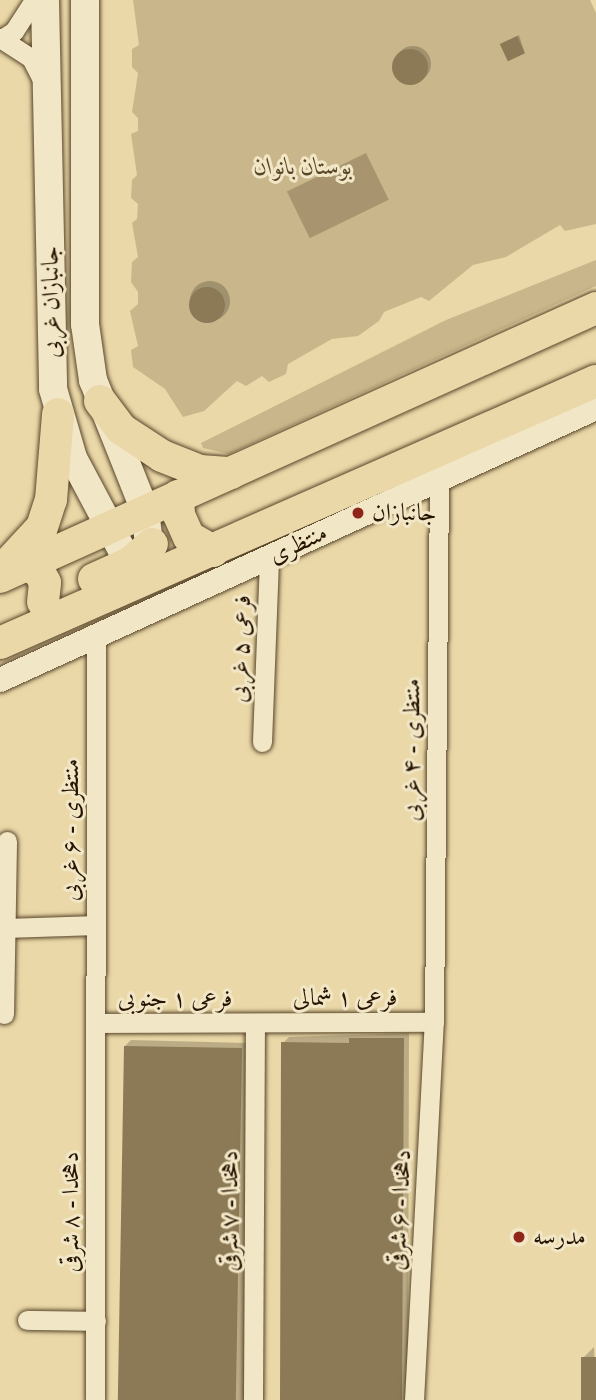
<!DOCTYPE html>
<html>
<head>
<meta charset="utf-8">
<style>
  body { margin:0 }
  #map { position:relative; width:596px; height:1400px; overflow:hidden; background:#ead8a8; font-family:"IM FELL Double Pica",Amiri,serif }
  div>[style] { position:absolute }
  .green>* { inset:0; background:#c9b78b }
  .water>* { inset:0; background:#a8956f; transform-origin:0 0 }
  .shadow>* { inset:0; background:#0003 }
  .round { border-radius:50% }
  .building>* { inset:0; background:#8c7a57; transform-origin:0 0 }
  .roads { filter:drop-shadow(0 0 2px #58452a) drop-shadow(0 0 2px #58452a) }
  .minor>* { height:19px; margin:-9.5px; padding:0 9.5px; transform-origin:9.5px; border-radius:9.5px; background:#f1e6c6 }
  .tertiary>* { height:24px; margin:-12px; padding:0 12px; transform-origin:12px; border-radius:12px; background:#f1e6c6 }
  .secondary>* { height:28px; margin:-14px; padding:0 14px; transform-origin:14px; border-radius:14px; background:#f1e6c6 }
  .primary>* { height:32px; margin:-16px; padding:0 16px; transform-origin:16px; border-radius:16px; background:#ead8a8 }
  .dots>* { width:19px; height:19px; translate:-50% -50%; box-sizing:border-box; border:4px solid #f1e6c6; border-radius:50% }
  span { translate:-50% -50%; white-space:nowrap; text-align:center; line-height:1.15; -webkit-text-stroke:6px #f1e6c6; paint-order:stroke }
  .park-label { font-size:24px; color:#58452a; font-style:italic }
  .street-label { font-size:24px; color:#271400 }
  .poi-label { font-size:24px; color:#271400 }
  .left { translate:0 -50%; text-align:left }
</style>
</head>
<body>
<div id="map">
  <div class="green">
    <i style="clip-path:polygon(133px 0,590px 0,596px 13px,596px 224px,565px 231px,560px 225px,506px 257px,473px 265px,429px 301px,421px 297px,384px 312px,379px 321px,358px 336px,332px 339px,288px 364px,286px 374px,269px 382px,262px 376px,246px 386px,237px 381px,204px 411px,183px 417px,165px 389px,133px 367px,131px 350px,138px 346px,130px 311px,138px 304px,138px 292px,131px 282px,132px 262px,138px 257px,132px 223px,137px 219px,138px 204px,131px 198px,132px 180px,137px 175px,131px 134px,138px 131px,138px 118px,132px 112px,138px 73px,132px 67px,132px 49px,139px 45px)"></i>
    <i style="clip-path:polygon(596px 260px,596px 286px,229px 454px,203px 448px,201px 443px,446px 320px)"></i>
  </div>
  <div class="water">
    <i style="left:366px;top:153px;width:52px;height:88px;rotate:64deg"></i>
  </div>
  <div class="shadow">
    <i style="clip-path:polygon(519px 35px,524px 51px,504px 43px)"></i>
    <i class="round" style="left:395px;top:46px;width:36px;height:36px"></i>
    <i class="round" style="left:190px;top:281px;width:40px;height:40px"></i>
    <i style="clip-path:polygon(409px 1033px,408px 1400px,282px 1400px,283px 1043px,289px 1037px)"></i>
    <i style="clip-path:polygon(131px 1040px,247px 1043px,246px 1400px,124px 1400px,125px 1046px)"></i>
    <i style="clip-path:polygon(594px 1347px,596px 1400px,582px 1400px,583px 1358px)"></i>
  </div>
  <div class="building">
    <i style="left:517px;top:36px;width:19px;height:19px;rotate:65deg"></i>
    <i class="round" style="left:392px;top:49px;width:36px;height:36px"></i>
    <i class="round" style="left:189px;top:287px;width:36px;height:36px"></i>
    <i style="clip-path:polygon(349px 1038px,404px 1038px,402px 1400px,280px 1400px,281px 1042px,349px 1043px)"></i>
    <i style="left:124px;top:1046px;width:118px;height:354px;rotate:1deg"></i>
    <i style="left:581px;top:1357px;width:15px;height:43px"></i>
  </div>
  <div class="roads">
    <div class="minor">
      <i style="left:0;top:38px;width:37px;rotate:33deg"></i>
      <i style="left:31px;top:58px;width:27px;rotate:63deg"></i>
      <i style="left:3px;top:38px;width:13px;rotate:-32deg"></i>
      <i style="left:14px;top:31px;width:37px;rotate:-57deg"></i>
      <i style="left:262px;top:742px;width:184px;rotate:-87.8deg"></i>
      <i style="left:6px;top:928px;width:90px;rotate:-1.9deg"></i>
      <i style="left:4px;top:1014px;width:173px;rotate:-89deg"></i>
      <i style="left:96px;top:1023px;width:338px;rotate:-0.2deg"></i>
      <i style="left:27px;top:1320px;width:69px;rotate:0.8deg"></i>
      <i style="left:95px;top:1400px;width:764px;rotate:-89.93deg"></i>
      <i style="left:253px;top:1400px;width:377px;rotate:-89.7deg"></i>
      <i style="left:414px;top:1400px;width:379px;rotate:-87deg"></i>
      <i style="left:434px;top:1022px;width:543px;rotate:-89.47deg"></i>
    </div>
    <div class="tertiary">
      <i style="left:0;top:680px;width:655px;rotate:-24.53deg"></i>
    </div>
    <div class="secondary">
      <i style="left:45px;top:0;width:389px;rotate:88.8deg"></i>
      <i style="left:53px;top:389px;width:72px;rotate:73.8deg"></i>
      <i style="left:73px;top:458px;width:104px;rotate:62deg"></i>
      <i style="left:122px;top:550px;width:37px;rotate:47deg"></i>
      <i style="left:85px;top:0;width:324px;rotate:90deg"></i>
      <i style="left:85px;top:324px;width:57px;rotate:81.9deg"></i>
      <i style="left:93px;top:380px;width:141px;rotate:68.3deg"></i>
      <i style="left:145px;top:511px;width:56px;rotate:82.9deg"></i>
    </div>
    <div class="primary">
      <i style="left:100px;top:401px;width:35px;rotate:53deg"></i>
      <i style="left:121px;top:429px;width:49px;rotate:33.4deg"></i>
      <i style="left:162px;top:456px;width:41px;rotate:21.5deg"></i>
      <i style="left:200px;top:471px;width:31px;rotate:4deg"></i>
      <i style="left:178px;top:496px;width:19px;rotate:87deg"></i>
      <i style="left:179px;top:515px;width:24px;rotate:66deg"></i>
      <i style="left:189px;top:537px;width:28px;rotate:30deg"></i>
      <i style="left:26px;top:565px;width:14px;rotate:25deg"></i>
      <i style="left:39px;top:571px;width:13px;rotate:63deg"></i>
      <i style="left:45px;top:583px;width:19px;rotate:96deg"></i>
      <i style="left:5px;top:567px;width:54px;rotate:-47.2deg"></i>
      <i style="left:42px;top:527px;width:28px;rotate:-72deg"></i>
      <i style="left:51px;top:500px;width:86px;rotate:-85.3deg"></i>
      <i style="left:0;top:577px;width:654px;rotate:-24.29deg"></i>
      <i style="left:94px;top:579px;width:39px;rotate:-24deg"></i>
      <i style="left:130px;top:563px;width:29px;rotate:-41deg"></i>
      <i style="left:0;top:643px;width:651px;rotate:-23.73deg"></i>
    </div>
  </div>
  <div class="dots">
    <i style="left:358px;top:513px;background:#8f2418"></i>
    <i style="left:519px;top:1237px;background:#8f2418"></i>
  </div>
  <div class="park-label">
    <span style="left:303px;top:167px">بوستان بانوان</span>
  </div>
  <div class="street-label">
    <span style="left:51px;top:302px;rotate:-91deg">جانبازان غربی</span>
    <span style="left:298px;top:544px;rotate:-25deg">منتظری</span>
    <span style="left:241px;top:649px;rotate:-88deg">فرعی ۵ غربی</span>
    <span style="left:412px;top:750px;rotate:-90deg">منتظری - ۴ غربی</span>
    <span style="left:71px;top:830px;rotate:-90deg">منتظری - ۶ غربی</span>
    <span style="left:345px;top:998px">فرعی ۱ شمالی</span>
    <span style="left:175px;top:999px">فرعی ۱ جنوبی</span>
    <span style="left:400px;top:1210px;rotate:-87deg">دهخدا - ۶ شرقی</span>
    <span style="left:230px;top:1211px;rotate:-90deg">دهخدا - ۷ شرقی</span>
    <span style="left:71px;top:1212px;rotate:-90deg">دهخدا - ۸ شرقی</span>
  </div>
  <div class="poi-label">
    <span class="left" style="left:372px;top:513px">جانبازان</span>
    <span class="left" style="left:533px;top:1237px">مدرسه</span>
  </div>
</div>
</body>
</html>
